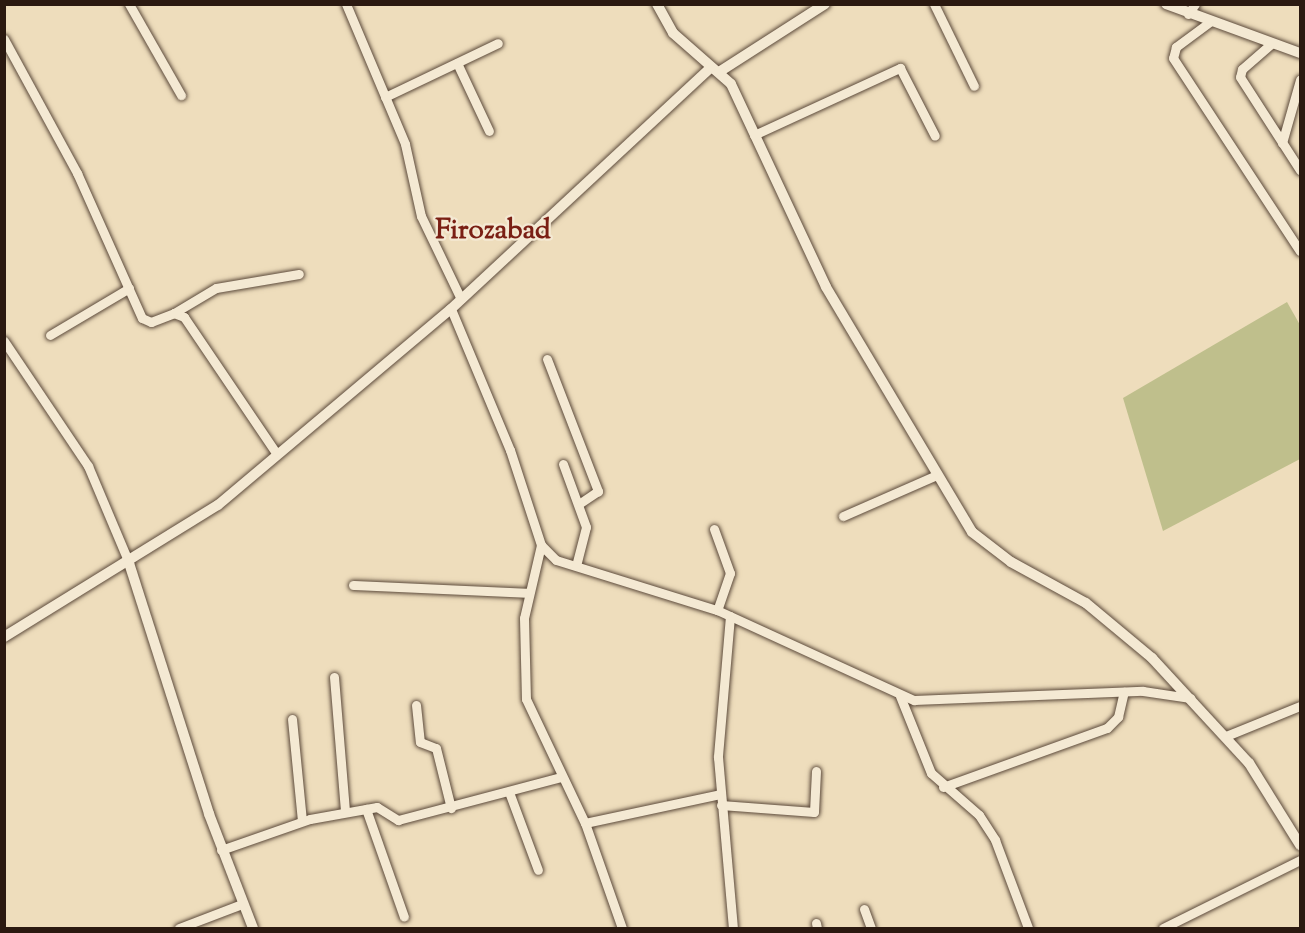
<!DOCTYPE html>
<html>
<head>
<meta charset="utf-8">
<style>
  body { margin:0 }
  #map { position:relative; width:1305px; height:933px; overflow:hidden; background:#eeddbc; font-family:"Sorts Mill Goudy",serif }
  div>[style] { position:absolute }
  .green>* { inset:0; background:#bfbf8c }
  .roads { filter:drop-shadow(0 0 2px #5c4a3b) drop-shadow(0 0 2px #5c4a3b) }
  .minor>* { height:9px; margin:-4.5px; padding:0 4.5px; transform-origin:4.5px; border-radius:4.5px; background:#f4e9d3 }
  .tertiary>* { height:10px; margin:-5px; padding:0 5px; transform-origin:5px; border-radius:5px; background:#f4e9d3 }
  span { translate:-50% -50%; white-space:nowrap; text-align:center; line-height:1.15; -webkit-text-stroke:4.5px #f4e9d3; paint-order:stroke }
  .district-label { font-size:28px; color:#7a1f14; font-weight:700 }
  .frame { position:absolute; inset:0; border:6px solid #2b1910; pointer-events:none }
</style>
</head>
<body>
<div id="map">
  <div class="green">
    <i style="clip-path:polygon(1287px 302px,1300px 325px,1300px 459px,1163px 531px,1123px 398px)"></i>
  </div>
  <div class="roads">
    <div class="minor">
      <i style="left:129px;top:4px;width:105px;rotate:60.3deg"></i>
      <i style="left:346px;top:4px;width:152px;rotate:67.1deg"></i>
      <i style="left:405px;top:144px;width:74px;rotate:77.5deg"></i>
      <i style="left:421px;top:216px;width:92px;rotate:64.3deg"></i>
      <i style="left:934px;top:4px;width:91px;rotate:64deg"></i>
      <i style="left:1188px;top:14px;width:12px;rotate:-55deg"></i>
      <i style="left:1211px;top:21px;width:44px;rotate:143.4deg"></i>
      <i style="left:1176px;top:47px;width:11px;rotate:105deg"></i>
      <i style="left:1173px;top:58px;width:231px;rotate:56.7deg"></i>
      <i style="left:4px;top:39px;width:153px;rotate:61.4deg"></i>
      <i style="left:77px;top:173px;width:159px;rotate:65.9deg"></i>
      <i style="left:142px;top:318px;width:10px;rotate:24deg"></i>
      <i style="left:151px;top:322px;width:25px;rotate:-21deg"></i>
      <i style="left:174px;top:313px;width:11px;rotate:22deg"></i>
      <i style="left:184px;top:317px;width:164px;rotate:55.9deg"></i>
      <i style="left:1272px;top:43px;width:40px;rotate:139deg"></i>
      <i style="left:1242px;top:69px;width:8px;rotate:104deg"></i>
      <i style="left:1240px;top:77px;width:111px;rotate:57.2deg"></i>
      <i style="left:457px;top:63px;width:75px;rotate:64.8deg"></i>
      <i style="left:385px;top:97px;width:125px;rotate:-25.5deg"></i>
      <i style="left:754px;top:135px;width:161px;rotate:-24.7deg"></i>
      <i style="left:900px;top:68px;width:76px;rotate:62.8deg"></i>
      <i style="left:1282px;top:143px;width:66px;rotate:-74.1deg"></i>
      <i style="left:451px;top:309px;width:153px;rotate:67.3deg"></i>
      <i style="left:510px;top:450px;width:100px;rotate:71.9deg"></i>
      <i style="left:541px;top:545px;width:21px;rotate:45deg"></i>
      <i style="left:556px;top:560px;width:169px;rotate:17.3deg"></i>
      <i style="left:717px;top:610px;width:217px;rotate:24.6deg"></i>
      <i style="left:914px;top:700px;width:229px;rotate:-2.3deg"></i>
      <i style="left:1143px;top:691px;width:48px;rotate:8.5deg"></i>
      <i style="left:174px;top:313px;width:49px;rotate:-30.8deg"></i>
      <i style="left:216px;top:288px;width:84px;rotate:-9.6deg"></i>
      <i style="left:50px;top:335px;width:92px;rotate:-30.7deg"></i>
      <i style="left:4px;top:341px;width:151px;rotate:56.1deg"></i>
      <i style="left:88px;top:466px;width:105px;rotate:67.1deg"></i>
      <i style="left:547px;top:359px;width:142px;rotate:68.9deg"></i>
      <i style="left:598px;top:491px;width:23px;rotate:146deg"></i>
      <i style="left:563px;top:464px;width:67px;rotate:69.9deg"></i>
      <i style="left:586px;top:527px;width:40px;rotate:104.4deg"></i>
      <i style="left:843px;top:516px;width:103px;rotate:-23.6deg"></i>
      <i style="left:714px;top:529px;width:47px;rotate:70deg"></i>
      <i style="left:730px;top:573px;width:39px;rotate:109deg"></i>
      <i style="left:541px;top:545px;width:75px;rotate:103.1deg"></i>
      <i style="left:524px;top:618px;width:81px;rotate:88.6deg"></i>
      <i style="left:526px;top:699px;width:137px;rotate:64.6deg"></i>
      <i style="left:585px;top:823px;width:111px;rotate:70.6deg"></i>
      <i style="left:353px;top:585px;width:174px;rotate:2.6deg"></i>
      <i style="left:730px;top:616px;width:142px;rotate:94.9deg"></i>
      <i style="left:718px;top:757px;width:172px;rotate:85deg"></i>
      <i style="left:334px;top:677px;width:135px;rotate:85.3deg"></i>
      <i style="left:900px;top:696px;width:83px;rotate:68.1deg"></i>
      <i style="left:931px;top:773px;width:64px;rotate:41.2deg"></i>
      <i style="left:979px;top:815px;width:30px;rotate:57deg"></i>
      <i style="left:995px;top:840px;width:94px;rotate:69.4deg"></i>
      <i style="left:416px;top:705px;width:37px;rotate:84deg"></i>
      <i style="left:420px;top:742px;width:17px;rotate:21deg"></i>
      <i style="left:436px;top:748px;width:62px;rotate:76deg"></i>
      <i style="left:292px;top:719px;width:102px;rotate:84.4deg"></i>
      <i style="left:1226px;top:736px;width:80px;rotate:-22.1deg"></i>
      <i style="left:943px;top:787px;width:174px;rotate:-19.8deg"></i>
      <i style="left:1107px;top:728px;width:16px;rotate:-45deg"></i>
      <i style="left:1118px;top:717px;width:26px;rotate:-77deg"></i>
      <i style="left:509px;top:792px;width:83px;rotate:69.6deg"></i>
      <i style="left:721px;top:805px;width:93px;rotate:4.3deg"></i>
      <i style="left:814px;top:812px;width:41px;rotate:-87.2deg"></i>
      <i style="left:366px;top:809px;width:114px;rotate:70.6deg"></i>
      <i style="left:585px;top:823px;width:138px;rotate:-12.1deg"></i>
      <i style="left:221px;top:850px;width:94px;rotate:-19.2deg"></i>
      <i style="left:310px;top:819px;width:68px;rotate:-10.2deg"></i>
      <i style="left:377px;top:807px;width:25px;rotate:32deg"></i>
      <i style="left:398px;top:820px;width:169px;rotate:-14.8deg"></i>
      <i style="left:864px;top:909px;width:20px;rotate:70deg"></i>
      <i style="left:816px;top:923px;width:5px;rotate:79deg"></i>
      <i style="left:179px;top:928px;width:67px;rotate:-20.9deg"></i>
      <i style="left:1163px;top:928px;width:153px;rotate:-26.4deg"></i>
    </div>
    <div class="tertiary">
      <i style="left:657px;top:4px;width:33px;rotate:61deg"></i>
      <i style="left:673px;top:33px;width:77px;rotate:41.3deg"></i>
      <i style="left:731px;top:84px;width:224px;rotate:64.9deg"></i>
      <i style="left:826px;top:287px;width:285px;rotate:59.2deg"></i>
      <i style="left:972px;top:532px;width:49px;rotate:37.6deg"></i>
      <i style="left:1011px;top:562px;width:85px;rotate:28.7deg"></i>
      <i style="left:1086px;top:603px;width:86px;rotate:39.8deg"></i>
      <i style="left:1152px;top:658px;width:143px;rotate:47.3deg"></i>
      <i style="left:1249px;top:763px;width:97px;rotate:58.1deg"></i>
      <i style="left:1166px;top:4px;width:143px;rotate:20.1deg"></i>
      <i style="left:719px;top:72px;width:126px;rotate:-32.7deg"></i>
      <i style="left:129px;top:563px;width:263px;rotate:72.3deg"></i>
      <i style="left:209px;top:814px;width:122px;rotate:68.9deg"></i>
      <i style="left:4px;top:637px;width:251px;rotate:-31.7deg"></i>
      <i style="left:218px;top:505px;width:304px;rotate:-40.1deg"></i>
      <i style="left:451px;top:309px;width:355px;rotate:-42.9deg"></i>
    </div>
  </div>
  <div class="district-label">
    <span style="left:493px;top:231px">Firozabad</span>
  </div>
  <div class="frame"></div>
</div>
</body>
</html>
